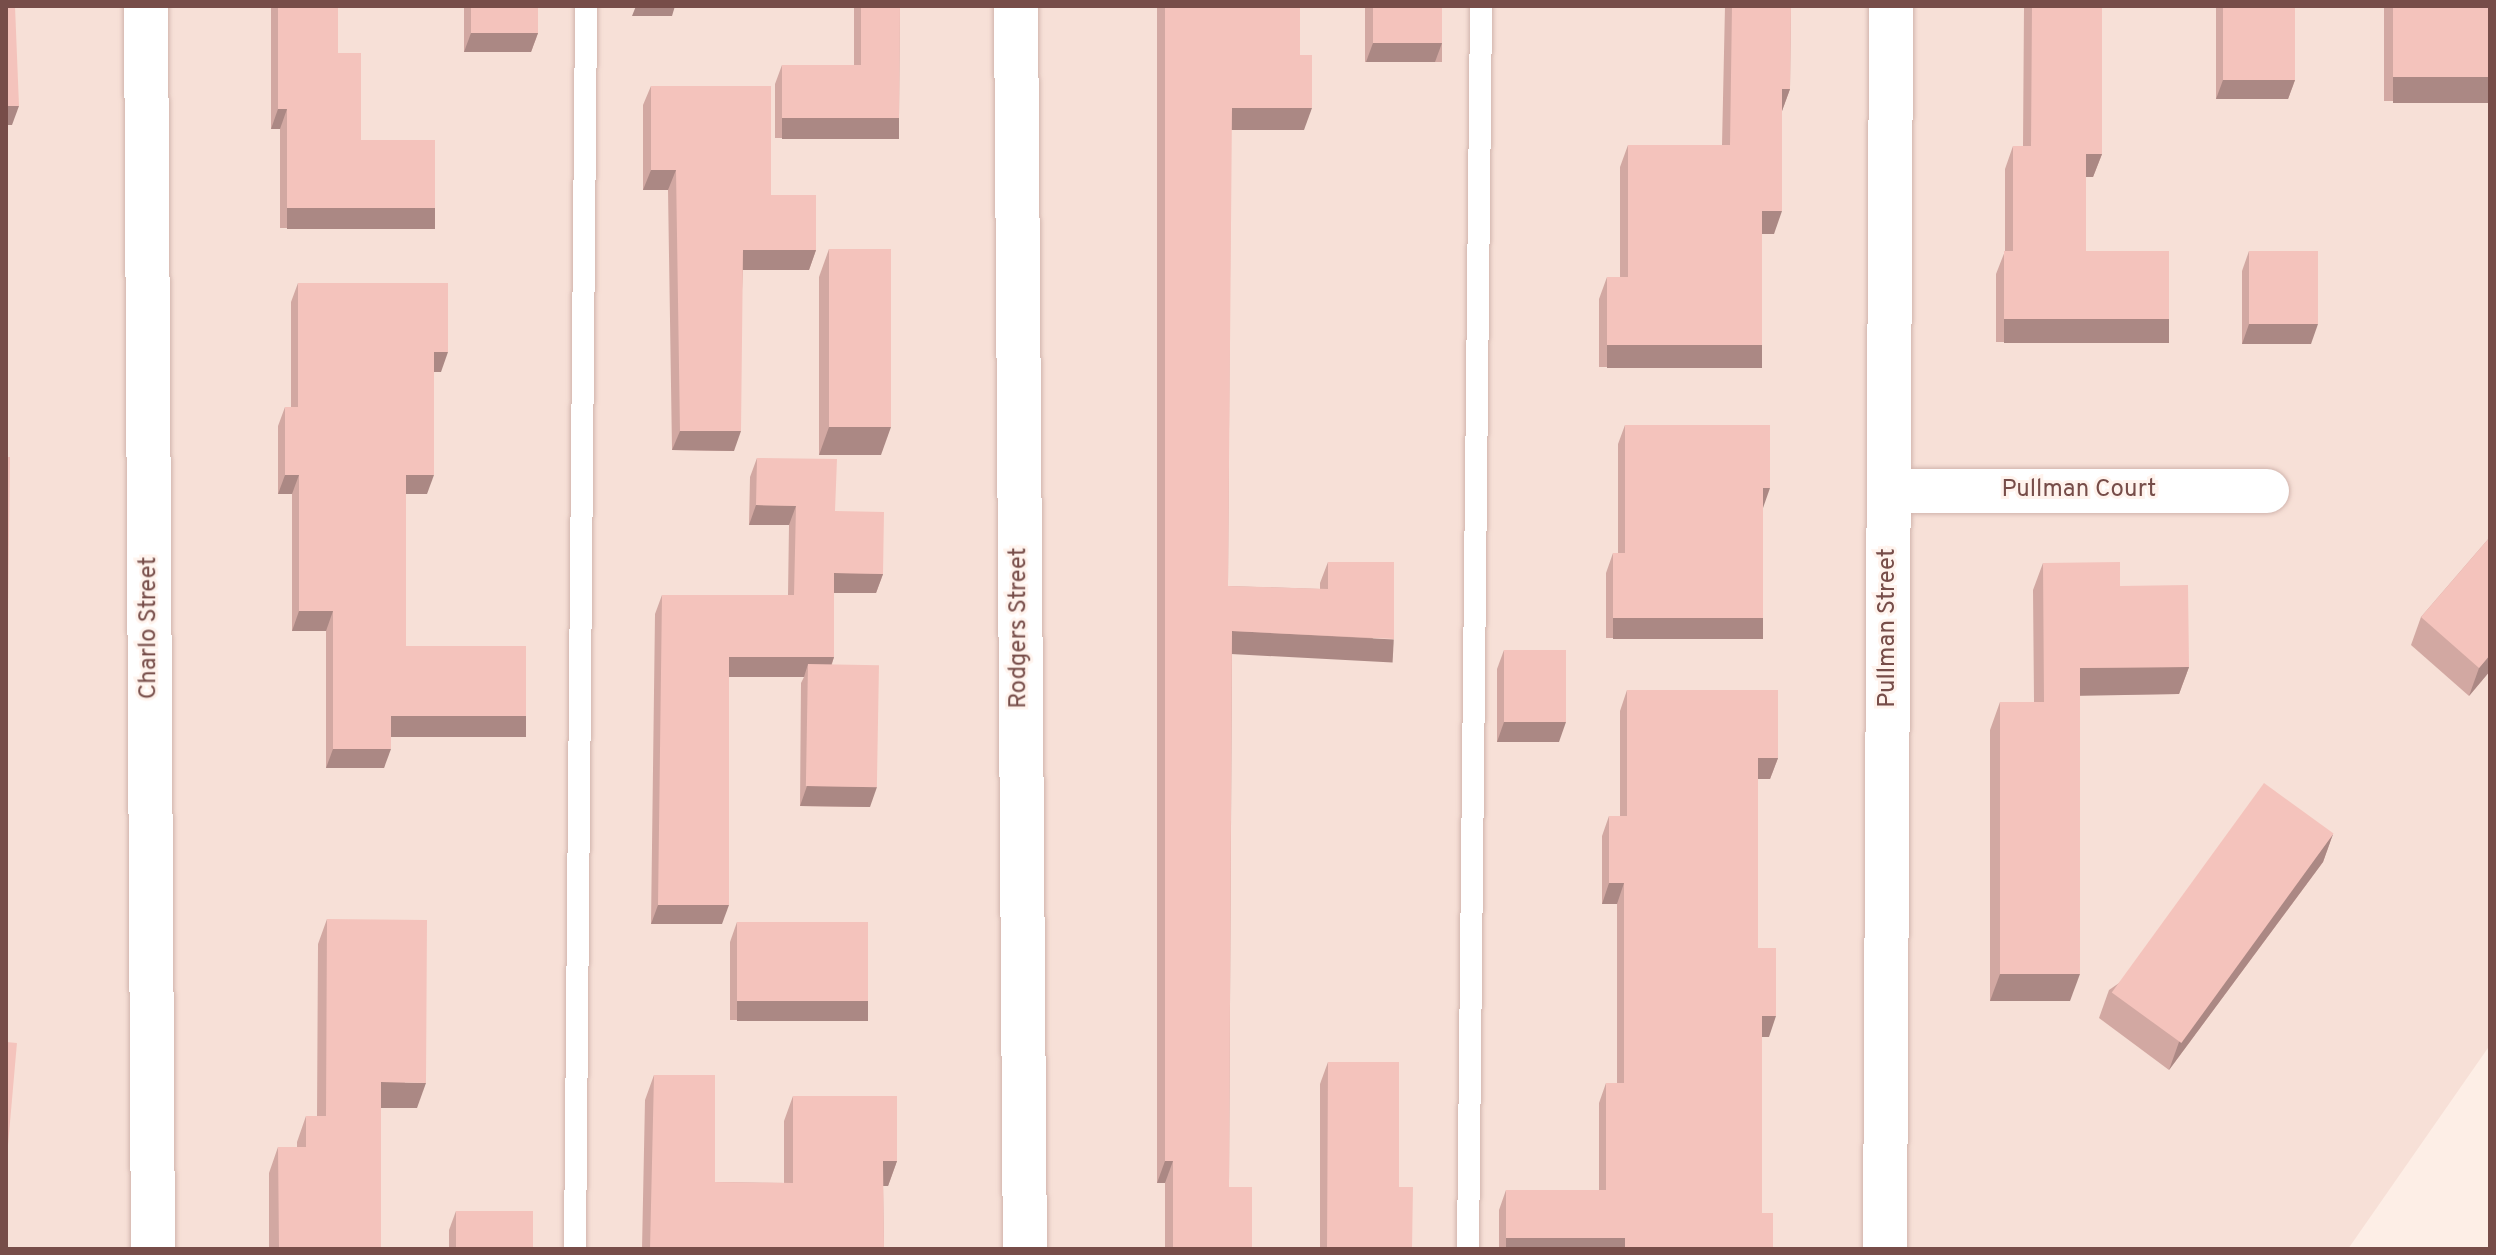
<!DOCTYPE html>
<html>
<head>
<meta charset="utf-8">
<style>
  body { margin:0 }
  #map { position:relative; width:2496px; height:1255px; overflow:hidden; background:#fdeee6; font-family:Overpass,sans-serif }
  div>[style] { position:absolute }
  .residential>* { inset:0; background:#f7e0d7 }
  .roads { filter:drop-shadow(0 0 2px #d1b4ad) drop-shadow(0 0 2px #d1b4ad) }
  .lane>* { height:22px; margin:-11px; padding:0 11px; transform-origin:11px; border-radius:11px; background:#fff }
  .street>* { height:44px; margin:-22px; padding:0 22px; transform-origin:22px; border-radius:22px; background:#fff }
  .wall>* { inset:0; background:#d2a8a2; transform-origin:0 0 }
  .shaded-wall>* { inset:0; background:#ab8884; transform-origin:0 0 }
  .building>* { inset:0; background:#f4c3bc; transform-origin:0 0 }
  span { translate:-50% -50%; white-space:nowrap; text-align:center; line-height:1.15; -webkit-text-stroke:6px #fff3ed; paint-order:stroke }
  .street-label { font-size:24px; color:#774d49 }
  .frame { position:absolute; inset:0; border:8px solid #774d49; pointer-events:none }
</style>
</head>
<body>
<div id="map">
  <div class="residential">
    <i style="clip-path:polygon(6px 6px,2490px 6px,2490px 1045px,2348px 1249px,6px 1249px)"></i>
  </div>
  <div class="roads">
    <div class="lane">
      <i style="left:575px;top:1249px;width:1243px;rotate:-89.49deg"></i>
      <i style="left:1468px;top:1249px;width:1243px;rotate:-89.4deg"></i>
    </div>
    <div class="street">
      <i style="left:146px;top:6px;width:1243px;rotate:89.68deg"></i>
      <i style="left:1016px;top:6px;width:1243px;rotate:89.59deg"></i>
      <i style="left:1890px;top:491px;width:377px"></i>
      <i style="left:1885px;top:1249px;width:1243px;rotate:-89.72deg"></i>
    </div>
  </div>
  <div class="wall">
    <i style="clip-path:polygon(271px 6px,338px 6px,338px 53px,361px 140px,435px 208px,428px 228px,280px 228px,280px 129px,271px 129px)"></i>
    <i style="clip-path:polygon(464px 6px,538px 6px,538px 33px,531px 52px,464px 52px)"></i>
    <i style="clip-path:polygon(854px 6px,900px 6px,899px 118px,892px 138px,775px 138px,775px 84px,782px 65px,854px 65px)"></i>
    <i style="clip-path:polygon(1157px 6px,1300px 6px,1300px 55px,1304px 130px,1231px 130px,1228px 586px,1320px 589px,1320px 583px,1328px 562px,1386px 661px,1232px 653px,1229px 1187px,1252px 1249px,1165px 1249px,1165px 1183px,1157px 1183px)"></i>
    <i style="left:1365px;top:6px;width:77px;height:56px"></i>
    <i style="clip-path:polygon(1725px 6px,1791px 6px,1790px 89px,1782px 111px,1774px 234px,1762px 234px,1754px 367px,1599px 367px,1599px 299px,1607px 277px,1620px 277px,1620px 167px,1628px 145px,1722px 145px)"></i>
    <i style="clip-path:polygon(2024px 6px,2102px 6px,2102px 154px,2093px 177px,2086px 177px,2086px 251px,2169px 319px,2160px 342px,1996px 342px,1996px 274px,2005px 251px,2005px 169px,2013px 146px,2023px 146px)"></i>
    <i style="clip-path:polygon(2216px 6px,2295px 6px,2295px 80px,2288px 99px,2216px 99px)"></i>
    <i style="left:2384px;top:6px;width:106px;height:95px"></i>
    <i style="clip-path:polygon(651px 86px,771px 195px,816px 250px,809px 270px,743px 270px,734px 451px,672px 450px,668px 190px,643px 190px,643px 105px)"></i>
    <i style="clip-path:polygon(829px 249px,881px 455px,819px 455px,819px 277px)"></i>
    <i style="clip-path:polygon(2249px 251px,2311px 344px,2242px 344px,2242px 271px)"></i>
    <i style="clip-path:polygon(298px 283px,441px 372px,434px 372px,427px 494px,406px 494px,406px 646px,519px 736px,391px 736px,384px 768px,326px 768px,326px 631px,292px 631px,292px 494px,278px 494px,278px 426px,285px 407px,291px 407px,291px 302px)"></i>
    <i style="clip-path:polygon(1625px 425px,1763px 508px,1756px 638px,1606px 638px,1606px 573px,1613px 553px,1618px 553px,1618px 444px)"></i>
    <i style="clip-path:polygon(757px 458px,835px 511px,883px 574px,876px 593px,834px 593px,834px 657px,832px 664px,870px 807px,800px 806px,801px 683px,804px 677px,729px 677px,722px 924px,651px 924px,655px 614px,662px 595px,788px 595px,789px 525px,749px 525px,750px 477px)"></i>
    <i style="clip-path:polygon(2490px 537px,2490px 671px,2469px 696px,2411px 645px,2421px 617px)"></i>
    <i style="clip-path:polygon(2043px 563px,2120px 586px,2189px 667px,2179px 694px,2080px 695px,2070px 1001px,1990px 1001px,1990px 730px,2000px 702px,2034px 702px,2033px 590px)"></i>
    <i style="clip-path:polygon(1504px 650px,1559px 742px,1497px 742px,1497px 669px)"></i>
    <i style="clip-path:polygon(1627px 690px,1778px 758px,1770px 779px,1758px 779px,1758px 948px,1769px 1037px,1762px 1037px,1762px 1213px,1773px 1249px,1499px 1249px,1499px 1210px,1506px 1190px,1599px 1190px,1599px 1103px,1606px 1083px,1617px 1083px,1617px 904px,1602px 904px,1602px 836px,1609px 816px,1620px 816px,1620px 711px)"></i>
    <i style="clip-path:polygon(2333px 834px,2323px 862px,2169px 1070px,2099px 1018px,2109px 990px)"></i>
    <i style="clip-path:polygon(327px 919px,417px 1108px,381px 1108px,381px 1249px,269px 1249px,269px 1173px,278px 1147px,297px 1147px,297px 1142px,306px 1116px,317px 1116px,318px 944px)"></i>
    <i style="clip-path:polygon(737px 922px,861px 1020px,730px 1020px,730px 942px)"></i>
    <i style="clip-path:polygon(1328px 1062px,1399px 1187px,1412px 1249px,1320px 1249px,1320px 1084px)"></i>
    <i style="clip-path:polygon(654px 1075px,715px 1182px,784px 1183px,784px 1121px,793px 1096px,897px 1161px,888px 1186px,883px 1186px,884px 1249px,642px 1249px,645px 1100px)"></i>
    <i style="clip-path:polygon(456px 1211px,533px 1249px,449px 1249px,449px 1230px)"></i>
  </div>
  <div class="shaded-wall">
    <i style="clip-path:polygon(636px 6px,675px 6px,672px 16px,632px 16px)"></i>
    <i style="clip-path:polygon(471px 33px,538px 33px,531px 52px,464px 52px)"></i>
    <i style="clip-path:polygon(1373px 43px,1442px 43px,1435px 62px,1366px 62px)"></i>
    <i style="left:2393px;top:77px;width:97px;height:26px"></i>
    <i style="clip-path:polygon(2223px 80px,2295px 80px,2288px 99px,2216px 99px)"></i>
    <i style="clip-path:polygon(1782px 89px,1790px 89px,1782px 111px)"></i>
    <i style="clip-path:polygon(6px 106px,19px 106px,12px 125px,6px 125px)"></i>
    <i style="clip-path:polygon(1232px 108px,1312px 108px,1304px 130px,1224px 130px)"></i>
    <i style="clip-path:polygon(278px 109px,287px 109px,280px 129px,271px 129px)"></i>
    <i style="left:782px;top:118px;width:117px;height:21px"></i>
    <i style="clip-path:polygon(2086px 154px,2102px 154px,2093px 177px,2077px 177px)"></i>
    <i style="clip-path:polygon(651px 170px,676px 170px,668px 190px,643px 190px)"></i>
    <i style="left:287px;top:208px;width:148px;height:21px"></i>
    <i style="clip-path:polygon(1762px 211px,1782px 211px,1774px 234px,1754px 234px)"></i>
    <i style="clip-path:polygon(743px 250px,816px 250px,809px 270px,736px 270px)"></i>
    <i style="left:2004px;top:319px;width:165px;height:24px"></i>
    <i style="clip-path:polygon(2249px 324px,2318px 324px,2311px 344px,2242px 344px)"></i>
    <i style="left:1607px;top:345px;width:155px;height:23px"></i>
    <i style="clip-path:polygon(434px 352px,448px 352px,441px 372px,427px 372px)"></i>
    <i style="clip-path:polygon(829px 427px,891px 427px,881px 455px,819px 455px)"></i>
    <i style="clip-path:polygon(680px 431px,741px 431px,734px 451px,672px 450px)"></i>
    <i style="clip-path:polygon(285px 475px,299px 475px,292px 494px,278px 494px)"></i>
    <i style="clip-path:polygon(406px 475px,434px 475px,427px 494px,399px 494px)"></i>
    <i style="clip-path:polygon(1763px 488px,1770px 488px,1763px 508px)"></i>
    <i style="clip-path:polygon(756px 505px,796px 506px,789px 525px,749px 525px)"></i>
    <i style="clip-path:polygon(834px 573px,883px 574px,876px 593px,827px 593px)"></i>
    <i style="clip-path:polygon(299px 611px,333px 611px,326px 631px,292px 631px)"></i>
    <i style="left:1613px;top:618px;width:150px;height:21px"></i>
    <i style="left:1232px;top:631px;width:162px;height:23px;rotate:3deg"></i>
    <i style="clip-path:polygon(2490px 655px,2490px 671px,2469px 696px,2479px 668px)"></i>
    <i style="clip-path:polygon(729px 657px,834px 657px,827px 677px,808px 664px,804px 677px,722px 677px)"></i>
    <i style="clip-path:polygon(2189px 667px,2179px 694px,2070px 696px,2080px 668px)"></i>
    <i style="left:391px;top:716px;width:135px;height:21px"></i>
    <i style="clip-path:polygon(1504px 722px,1566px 722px,1559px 742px,1497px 742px)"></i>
    <i style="clip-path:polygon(333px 749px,391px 749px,384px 768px,326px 768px)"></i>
    <i style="clip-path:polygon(1758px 758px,1778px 758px,1770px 779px,1751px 779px)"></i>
    <i style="clip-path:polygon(807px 786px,877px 787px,870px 807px,800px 806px)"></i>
    <i style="clip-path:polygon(2333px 834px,2323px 862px,2169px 1070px,2179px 1042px)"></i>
    <i style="clip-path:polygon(1609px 883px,1624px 883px,1617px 904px,1602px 904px)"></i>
    <i style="clip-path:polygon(658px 905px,729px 905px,722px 924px,651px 924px)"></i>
    <i style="clip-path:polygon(2000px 974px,2080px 974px,2070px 1001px,1990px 1001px)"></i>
    <i style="left:737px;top:1001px;width:131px;height:20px"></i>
    <i style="clip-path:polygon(1762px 1016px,1776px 1016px,1769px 1037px,1754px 1037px)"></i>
    <i style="clip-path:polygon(381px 1082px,426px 1083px,417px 1108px,372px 1108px)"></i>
    <i style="clip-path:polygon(883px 1161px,897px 1161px,888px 1186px,874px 1186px)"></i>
    <i style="clip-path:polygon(1165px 1161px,1173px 1161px,1165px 1183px,1157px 1183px)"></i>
    <i style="left:1506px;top:1238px;width:119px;height:12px"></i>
  </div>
  <div class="building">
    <i style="clip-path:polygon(6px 6px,15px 6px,19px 106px,6px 106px)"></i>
    <i style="clip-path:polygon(278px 6px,338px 6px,338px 53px,361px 53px,361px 140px,435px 140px,435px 208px,287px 208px,287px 109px,278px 109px)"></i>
    <i style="left:471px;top:6px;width:67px;height:27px"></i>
    <i style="clip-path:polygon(861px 6px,900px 6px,899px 118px,782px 118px,782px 65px,861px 65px)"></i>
    <i style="clip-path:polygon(1165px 6px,1300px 6px,1300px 55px,1312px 55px,1312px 108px,1232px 108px,1228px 586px,1328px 589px,1328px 562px,1394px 562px,1394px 639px,1232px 631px,1229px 1187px,1252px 1187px,1252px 1249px,1173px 1249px,1173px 1161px,1165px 1161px)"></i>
    <i style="left:1373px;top:6px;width:69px;height:37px"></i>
    <i style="clip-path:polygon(1732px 6px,1791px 6px,1790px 89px,1782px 89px,1782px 211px,1762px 211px,1762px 345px,1607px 345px,1607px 277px,1628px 277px,1628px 145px,1730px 145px)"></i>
    <i style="clip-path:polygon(2032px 6px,2102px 6px,2102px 154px,2086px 154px,2086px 251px,2169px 251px,2169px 319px,2004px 319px,2004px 251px,2013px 251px,2013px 146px,2031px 146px)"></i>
    <i style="left:2223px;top:6px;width:72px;height:74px"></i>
    <i style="left:2393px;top:6px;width:97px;height:71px"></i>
    <i style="clip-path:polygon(651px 86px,771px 86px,771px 195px,816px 195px,816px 250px,743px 250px,741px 431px,680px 431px,676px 170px,651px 170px)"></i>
    <i style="left:829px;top:249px;width:62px;height:178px"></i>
    <i style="left:2249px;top:251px;width:69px;height:73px"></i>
    <i style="clip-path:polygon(298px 283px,448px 283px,448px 352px,434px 352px,434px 475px,406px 475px,406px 646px,526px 646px,526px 716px,391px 716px,391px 749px,333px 749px,333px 611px,299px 611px,299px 475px,285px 475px,285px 407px,298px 407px)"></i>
    <i style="clip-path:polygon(1625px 425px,1770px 425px,1770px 488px,1763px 488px,1763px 618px,1613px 618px,1613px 553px,1625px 553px)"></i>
    <i style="clip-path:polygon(6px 457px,10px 457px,8px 611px,6px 611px)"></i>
    <i style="clip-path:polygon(757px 458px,837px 459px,835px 511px,884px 512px,883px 574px,834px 573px,834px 657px,729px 657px,729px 905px,658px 905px,662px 595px,794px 595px,796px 506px,756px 505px)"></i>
    <i style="clip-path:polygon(2490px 537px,2490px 655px,2479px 668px,2421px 617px)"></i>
    <i style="clip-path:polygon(2120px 562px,2120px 586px,2188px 585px,2189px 667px,2080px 668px,2080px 974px,2000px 974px,2000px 702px,2044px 702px,2043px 563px)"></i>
    <i style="left:1504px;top:650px;width:62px;height:72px"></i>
    <i style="left:808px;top:664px;width:71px;height:122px;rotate:1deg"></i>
    <i style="clip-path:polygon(1627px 690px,1778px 690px,1778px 758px,1758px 758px,1758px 948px,1776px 948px,1776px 1016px,1762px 1016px,1762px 1213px,1773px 1213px,1773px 1249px,1625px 1249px,1625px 1238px,1506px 1238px,1506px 1190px,1606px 1190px,1606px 1083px,1624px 1083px,1624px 883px,1609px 883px,1609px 816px,1627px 816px)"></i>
    <i style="left:2264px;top:783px;width:86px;height:259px;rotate:36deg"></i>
    <i style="clip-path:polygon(327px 919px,427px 920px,426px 1083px,381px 1082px,381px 1249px,279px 1249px,278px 1147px,306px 1147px,306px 1116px,326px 1116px)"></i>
    <i style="left:737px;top:922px;width:131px;height:79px"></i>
    <i style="left:6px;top:1042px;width:11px;height:207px;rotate:5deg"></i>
    <i style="clip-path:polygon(1328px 1062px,1399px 1062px,1399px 1187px,1413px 1187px,1412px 1249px,1327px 1249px)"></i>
    <i style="clip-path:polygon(654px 1075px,715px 1075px,715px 1182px,793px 1183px,793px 1096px,897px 1096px,897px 1161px,883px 1161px,884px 1249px,650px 1249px)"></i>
    <i style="left:456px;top:1211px;width:77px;height:38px"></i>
  </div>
  <div class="street-label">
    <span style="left:2079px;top:491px">Pullman Court</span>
    <span style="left:150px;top:628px;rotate:-90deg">Charlo Street</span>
    <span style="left:1020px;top:628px;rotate:-90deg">Rodgers Street</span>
    <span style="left:1889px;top:628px;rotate:-90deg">Pullman Street</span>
  </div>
  <div class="frame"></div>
</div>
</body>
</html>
